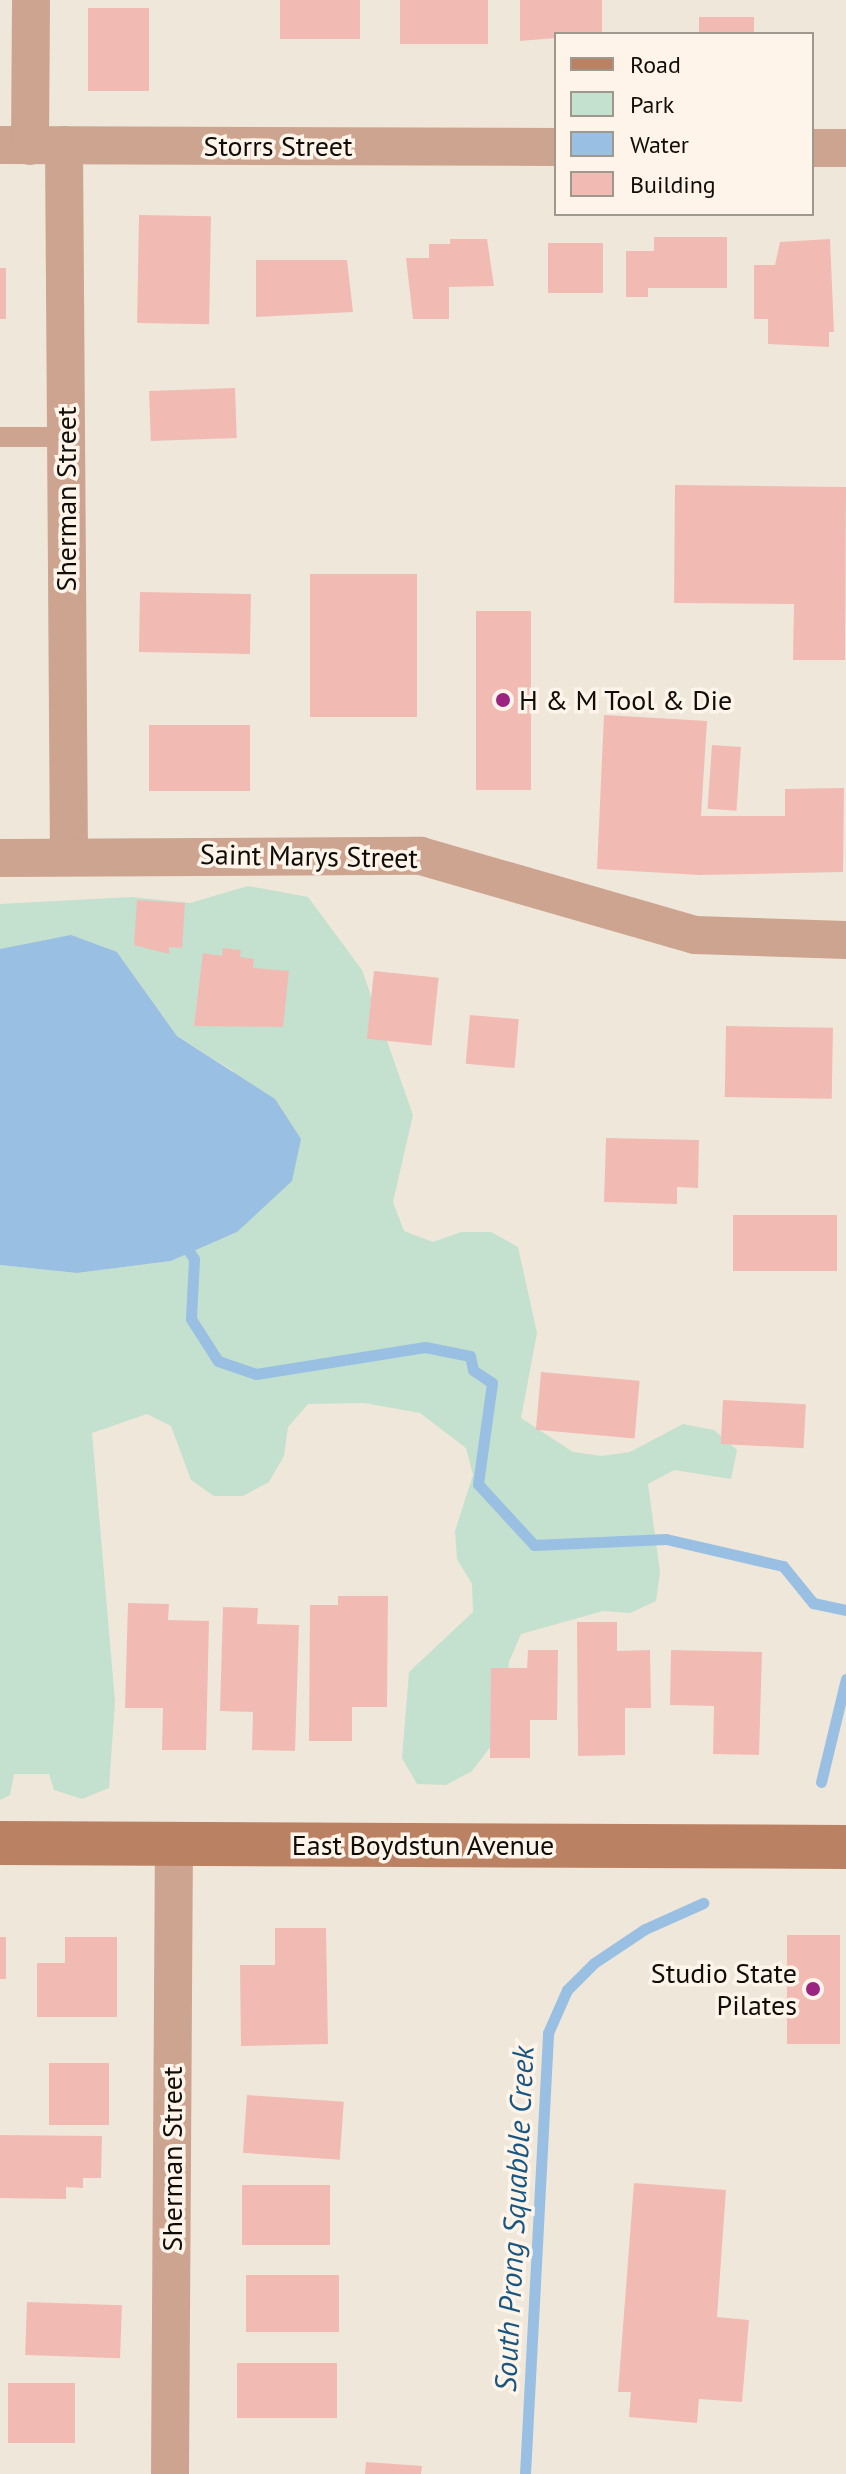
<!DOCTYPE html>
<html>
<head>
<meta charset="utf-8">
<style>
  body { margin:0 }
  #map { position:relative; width:846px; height:2474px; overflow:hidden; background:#f0e7db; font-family:"PT Sans",sans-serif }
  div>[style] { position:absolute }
  .green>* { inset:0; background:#c3e1ce }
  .water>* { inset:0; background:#99c0e2 }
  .stream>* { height:11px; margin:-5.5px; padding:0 5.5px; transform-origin:5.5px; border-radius:5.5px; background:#99c0e2 }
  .building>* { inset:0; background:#f1bbb4; transform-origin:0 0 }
  .lane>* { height:20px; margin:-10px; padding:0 10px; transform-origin:10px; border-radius:10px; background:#cca48f }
  .street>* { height:38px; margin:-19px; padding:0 19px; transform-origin:19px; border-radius:19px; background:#cca48f }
  .secondary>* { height:44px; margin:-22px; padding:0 22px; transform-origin:22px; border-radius:22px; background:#bb8163 }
  .dots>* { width:22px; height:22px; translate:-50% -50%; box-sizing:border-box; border:4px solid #fef4e9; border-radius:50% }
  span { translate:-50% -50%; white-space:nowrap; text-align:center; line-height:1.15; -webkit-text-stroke:7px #fef4e9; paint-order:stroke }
  .street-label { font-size:28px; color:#100d09 }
  .poi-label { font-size:28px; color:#100d09 }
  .left { translate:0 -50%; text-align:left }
  .right { translate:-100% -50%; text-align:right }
  .water-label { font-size:30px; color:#195681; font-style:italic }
  .legend { position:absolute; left:554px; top:32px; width:260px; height:184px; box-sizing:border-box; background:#fef4e9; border:2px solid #9f988f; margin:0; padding:10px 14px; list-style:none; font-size:24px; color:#100d09 }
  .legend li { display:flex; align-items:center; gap:16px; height:40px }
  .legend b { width:40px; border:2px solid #9f988f }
</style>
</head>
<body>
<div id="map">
  <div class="green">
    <i style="clip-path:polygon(248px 886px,308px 897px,362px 970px,413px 1115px,393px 1202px,404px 1231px,433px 1242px,461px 1232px,491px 1232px,518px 1247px,537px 1333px,521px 1418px,573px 1452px,602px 1456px,630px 1452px,683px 1424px,714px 1430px,737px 1450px,731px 1479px,674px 1470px,648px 1484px,660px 1572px,656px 1601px,630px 1613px,603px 1611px,521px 1634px,509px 1662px,504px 1721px,491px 1746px,472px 1771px,446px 1785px,417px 1784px,402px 1758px,409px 1672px,473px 1612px,472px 1584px,457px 1559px,455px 1531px,473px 1475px,466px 1448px,420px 1413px,364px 1403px,308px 1404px,288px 1427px,284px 1456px,269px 1482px,243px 1496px,214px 1496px,191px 1480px,171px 1426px,147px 1414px,92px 1433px,115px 1701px,109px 1788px,82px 1799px,54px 1790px,49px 1774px,14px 1774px,10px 1795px,0 1800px,0 1265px,77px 1273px,171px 1261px,237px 1232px,233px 1071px,177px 1036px,117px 952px,0 949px,0 904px,131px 897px,190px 903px)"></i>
  </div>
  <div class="water">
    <i style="clip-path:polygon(71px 935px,117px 952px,177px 1036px,275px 1099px,301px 1139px,292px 1181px,237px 1232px,171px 1261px,77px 1273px,0 1265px,0 949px)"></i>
  </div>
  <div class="stream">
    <i style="left:183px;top:1242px;width:20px;rotate:57deg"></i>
    <i style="left:194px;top:1259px;width:60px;rotate:92.9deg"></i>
    <i style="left:191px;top:1319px;width:50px;rotate:57.3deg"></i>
    <i style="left:218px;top:1361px;width:40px;rotate:18.9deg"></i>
    <i style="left:256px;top:1374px;width:171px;rotate:-9.1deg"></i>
    <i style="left:425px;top:1347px;width:46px;rotate:11.3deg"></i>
    <i style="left:470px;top:1356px;width:14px;rotate:78deg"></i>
    <i style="left:473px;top:1370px;width:23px;rotate:34deg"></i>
    <i style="left:492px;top:1383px;width:102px;rotate:97.9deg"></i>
    <i style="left:478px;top:1484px;width:83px;rotate:47.4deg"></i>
    <i style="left:534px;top:1545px;width:132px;rotate:-2.6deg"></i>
    <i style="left:666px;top:1539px;width:120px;rotate:13deg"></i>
    <i style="left:783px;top:1566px;width:48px;rotate:51deg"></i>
    <i style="left:813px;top:1603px;width:34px;rotate:12deg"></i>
    <i style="left:821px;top:1782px;width:106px;rotate:-76.4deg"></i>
    <i style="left:525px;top:2474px;width:442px;rotate:-87deg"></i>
    <i style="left:548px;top:2033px;width:47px;rotate:-66.2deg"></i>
    <i style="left:567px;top:1990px;width:38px;rotate:-45deg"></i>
    <i style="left:594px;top:1963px;width:61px;rotate:-33.7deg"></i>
    <i style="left:645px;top:1929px;width:64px;rotate:-24.1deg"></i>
  </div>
  <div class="building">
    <i style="left:280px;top:0;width:80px;height:39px"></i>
    <i style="left:400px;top:0;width:88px;height:44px"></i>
    <i style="clip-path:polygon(520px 0,602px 0,602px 34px,520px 41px)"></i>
    <i style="left:88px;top:8px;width:61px;height:83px"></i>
    <i style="left:699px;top:17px;width:55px;height:17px"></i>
    <i style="left:139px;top:215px;width:72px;height:108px;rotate:1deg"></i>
    <i style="clip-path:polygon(654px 237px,727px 237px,727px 288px,648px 288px,648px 297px,626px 297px,626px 251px,654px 251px)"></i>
    <i style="clip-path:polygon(450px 239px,487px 239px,494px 286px,449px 287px,449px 319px,413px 319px,406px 258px,429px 258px,429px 244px,450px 244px)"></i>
    <i style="clip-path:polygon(830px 239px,834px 332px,829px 332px,829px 347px,768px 344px,768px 319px,754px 319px,754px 265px,775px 265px,780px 242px)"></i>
    <i style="left:548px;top:243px;width:55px;height:50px"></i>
    <i style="clip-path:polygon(256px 260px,347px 260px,353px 312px,256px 317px)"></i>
    <i style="left:0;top:268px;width:6px;height:51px"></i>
    <i style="left:235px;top:388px;width:50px;height:86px;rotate:88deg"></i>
    <i style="clip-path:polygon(675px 485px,846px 487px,845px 660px,793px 660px,794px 604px,674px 603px)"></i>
    <i style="left:310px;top:574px;width:107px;height:143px"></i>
    <i style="left:140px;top:592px;width:111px;height:60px;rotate:1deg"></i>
    <i style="left:476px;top:611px;width:55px;height:179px"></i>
    <i style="clip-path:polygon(604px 715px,707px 721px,701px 816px,785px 816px,785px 789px,844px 788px,843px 872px,699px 875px,597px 869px)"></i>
    <i style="left:149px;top:725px;width:101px;height:66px"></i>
    <i style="left:712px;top:745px;width:29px;height:64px;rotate:4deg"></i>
    <i style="clip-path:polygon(137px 900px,185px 903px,182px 948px,169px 947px,169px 954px,134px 945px)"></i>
    <i style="clip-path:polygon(223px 948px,241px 950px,240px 957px,254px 959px,253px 968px,289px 971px,283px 1027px,194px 1026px,203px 953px,222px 956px)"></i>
    <i style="left:374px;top:971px;width:65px;height:68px;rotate:6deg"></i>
    <i style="left:470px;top:1015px;width:49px;height:49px;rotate:5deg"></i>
    <i style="left:726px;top:1026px;width:107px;height:71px;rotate:1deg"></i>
    <i style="clip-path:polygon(606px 1138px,699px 1140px,698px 1188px,677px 1187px,677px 1204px,604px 1202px)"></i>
    <i style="left:733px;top:1215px;width:104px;height:56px"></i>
    <i style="left:541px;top:1372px;width:99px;height:58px;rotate:5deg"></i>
    <i style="left:723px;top:1400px;width:83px;height:44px;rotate:3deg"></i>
    <i style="clip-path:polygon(338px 1596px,388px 1596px,387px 1707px,352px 1707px,352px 1741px,309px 1741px,310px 1605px,338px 1605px)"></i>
    <i style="clip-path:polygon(128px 1603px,169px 1604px,168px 1620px,209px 1621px,206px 1750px,162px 1750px,163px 1708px,125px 1708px)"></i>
    <i style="clip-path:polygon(223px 1607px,258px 1608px,257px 1624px,299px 1625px,295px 1751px,252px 1750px,253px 1712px,220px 1711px)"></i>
    <i style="clip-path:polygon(577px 1622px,617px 1622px,617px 1651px,650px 1650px,651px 1708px,625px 1708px,625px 1755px,578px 1756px)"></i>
    <i style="clip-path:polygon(528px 1650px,558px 1650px,557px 1720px,530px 1720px,530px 1758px,490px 1758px,491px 1668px,527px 1668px)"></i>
    <i style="clip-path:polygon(671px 1650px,762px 1652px,759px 1755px,713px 1754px,714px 1706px,670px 1705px)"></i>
    <i style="clip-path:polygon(275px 1928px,326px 1928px,328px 2044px,241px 2046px,240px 1965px,275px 1965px)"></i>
    <i style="left:787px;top:1935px;width:53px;height:109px"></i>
    <i style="left:0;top:1937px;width:6px;height:42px"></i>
    <i style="clip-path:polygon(65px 1937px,117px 1937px,117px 2017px,37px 2017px,37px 1963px,65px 1963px)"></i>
    <i style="left:49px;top:2063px;width:60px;height:62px"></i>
    <i style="left:247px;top:2095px;width:97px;height:58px;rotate:4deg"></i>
    <i style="clip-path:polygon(0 2135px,102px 2136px,101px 2178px,83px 2178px,83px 2188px,66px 2187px,66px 2199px,0 2198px)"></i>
    <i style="clip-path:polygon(634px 2183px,726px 2190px,717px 2317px,749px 2320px,742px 2402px,699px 2399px,697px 2423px,629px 2417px,631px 2392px,618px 2392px)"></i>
    <i style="left:242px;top:2185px;width:88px;height:60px"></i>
    <i style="left:246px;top:2275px;width:93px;height:57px"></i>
    <i style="left:27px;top:2302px;width:95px;height:53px;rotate:2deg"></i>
    <i style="left:237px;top:2363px;width:100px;height:55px"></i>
    <i style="left:8px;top:2383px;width:67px;height:60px"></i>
    <i style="clip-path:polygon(366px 2462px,422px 2466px,421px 2474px,365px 2474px)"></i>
  </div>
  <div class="lane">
    <i style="left:0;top:437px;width:66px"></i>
  </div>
  <div class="street">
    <i style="left:0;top:145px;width:556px;rotate:0.21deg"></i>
    <i style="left:64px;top:145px;width:709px;rotate:89.6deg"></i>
    <i style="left:30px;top:146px;width:146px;rotate:-89.6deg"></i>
    <i style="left:812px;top:148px;width:34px"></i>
    <i style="left:0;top:858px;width:421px;rotate:-0.3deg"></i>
    <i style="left:421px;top:856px;width:285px;rotate:16.1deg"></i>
    <i style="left:695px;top:935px;width:151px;rotate:1.9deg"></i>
    <i style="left:170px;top:2474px;width:630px;rotate:-89.64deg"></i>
  </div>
  <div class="secondary">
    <i style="left:0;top:1843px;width:846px;rotate:0.27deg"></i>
  </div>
  <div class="dots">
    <i style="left:503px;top:700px;background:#9a2480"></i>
    <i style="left:813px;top:1989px;background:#9a2480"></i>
  </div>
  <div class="street-label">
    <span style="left:278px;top:146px">Storrs Street</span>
    <span style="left:66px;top:499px;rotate:-90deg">Sherman Street</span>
    <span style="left:309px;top:856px;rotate:1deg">Saint Marys Street</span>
    <span style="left:423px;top:1845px">East Boydstun Avenue</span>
    <span style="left:172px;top:2159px;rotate:-90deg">Sherman Street</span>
  </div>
  <div class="poi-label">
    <span class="left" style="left:519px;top:700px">H &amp; M Tool &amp; Die</span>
    <span class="right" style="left:797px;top:1989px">Studio State<br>Pilates</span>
  </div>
  <div class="water-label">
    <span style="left:514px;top:2219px;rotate:-87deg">South Prong Squabble Creek</span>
  </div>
  <ul class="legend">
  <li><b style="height:10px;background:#bb8163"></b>Road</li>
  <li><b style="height:22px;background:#c3e1ce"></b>Park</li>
  <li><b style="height:22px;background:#99c0e2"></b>Water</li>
  <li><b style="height:22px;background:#f1bbb4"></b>Building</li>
  </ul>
</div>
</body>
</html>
